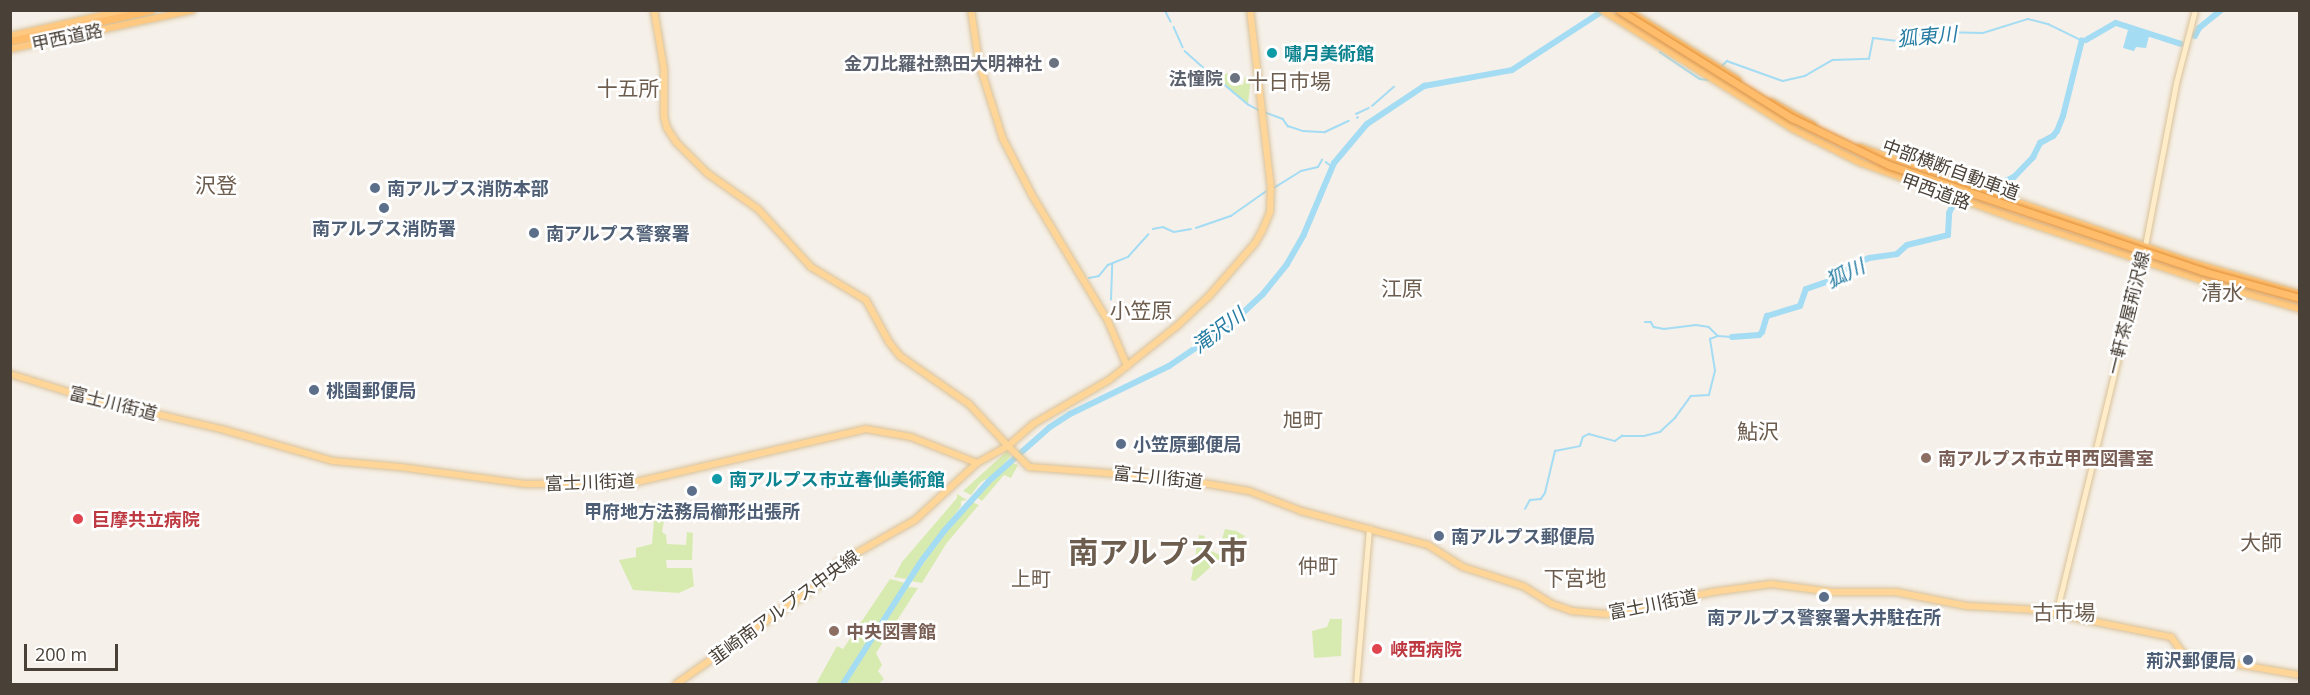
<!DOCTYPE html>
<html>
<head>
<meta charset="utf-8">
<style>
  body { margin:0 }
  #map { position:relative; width:2310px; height:695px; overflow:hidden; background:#f5f0e9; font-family:"Open Sans","Noto Sans JP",sans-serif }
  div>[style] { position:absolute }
  .green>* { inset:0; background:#d7ebb1 }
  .water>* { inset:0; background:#a4dcf4 }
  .stream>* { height:1.5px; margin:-0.75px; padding:0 0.75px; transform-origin:0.75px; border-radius:0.75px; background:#a4dcf4 }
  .river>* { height:6px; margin:-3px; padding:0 3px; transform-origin:3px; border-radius:3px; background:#a4dcf4 }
  .roads { filter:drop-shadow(0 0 2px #dac299) drop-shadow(0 0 2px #dac299) }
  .secondary>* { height:4.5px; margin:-2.25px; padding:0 2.25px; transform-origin:2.25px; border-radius:2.25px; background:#ffecc9 }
  .primary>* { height:6px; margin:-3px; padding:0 3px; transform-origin:3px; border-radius:3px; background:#ffd698 }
  .trunk>* { height:6px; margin:-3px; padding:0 3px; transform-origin:3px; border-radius:3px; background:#ffc981 }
  .motorway>* { height:7px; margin:-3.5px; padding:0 3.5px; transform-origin:3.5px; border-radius:3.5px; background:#ffbc6a }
  .bridges { filter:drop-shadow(0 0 2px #e48f34) drop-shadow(0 0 2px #e48f34) }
  .motorway-bridge>* { height:7px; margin:-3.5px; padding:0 3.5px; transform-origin:3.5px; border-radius:3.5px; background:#ffbc6a }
  .dots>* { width:16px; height:16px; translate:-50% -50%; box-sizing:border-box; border:3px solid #fff; border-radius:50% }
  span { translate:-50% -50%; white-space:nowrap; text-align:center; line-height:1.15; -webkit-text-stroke:5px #fff; paint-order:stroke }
  .street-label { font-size:18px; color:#494037 }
  .culture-label { font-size:18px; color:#0d838f; font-weight:700 }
  .left { translate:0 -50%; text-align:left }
  .worship-label { font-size:18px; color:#5b616d; font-weight:700 }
  .right { translate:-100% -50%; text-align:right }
  .service-label { font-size:18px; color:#4e5e75; font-weight:700 }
  .education-label { font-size:18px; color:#785e54; font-weight:700 }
  .health-label { font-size:18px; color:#be3a42; font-weight:700 }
  .water-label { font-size:20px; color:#267ca2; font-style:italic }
  .neighbourhood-label { font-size:20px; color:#6d5d4e }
  .quarter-label { font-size:21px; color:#6d5d4e }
  .town-label { font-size:30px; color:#6d5d4e; font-weight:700 }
  .frame { position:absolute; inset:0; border:12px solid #494037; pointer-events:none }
  .scale { position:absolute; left:24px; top:644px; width:94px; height:27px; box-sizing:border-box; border:3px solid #494037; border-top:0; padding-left:8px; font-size:18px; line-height:21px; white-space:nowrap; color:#494037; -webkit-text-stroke:4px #fff; paint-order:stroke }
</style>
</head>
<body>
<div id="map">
  <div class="green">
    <i style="clip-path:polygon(1232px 72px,1231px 84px,1243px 85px,1245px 77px,1251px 78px,1248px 104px,1216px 77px)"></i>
    <i style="clip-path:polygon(1007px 451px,1011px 456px,998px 471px,980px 483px,971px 495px,963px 491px)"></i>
    <i style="clip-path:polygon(1012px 463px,1018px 465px,1011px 478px,1004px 475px,982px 501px,976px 497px)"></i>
    <i style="clip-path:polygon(957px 494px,967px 500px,961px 501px,961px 506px,906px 579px,894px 577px,902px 562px,957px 498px)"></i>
    <i style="clip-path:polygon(972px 502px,979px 505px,977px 507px,946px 544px,922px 583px,911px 581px,943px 536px)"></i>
    <i style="clip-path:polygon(654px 521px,664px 521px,662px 532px,666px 535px,667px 544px,686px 545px,687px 532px,693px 533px,692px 560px,666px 560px,667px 568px,692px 568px,694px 586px,679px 593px,633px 590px,622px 567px,619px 560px,636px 557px,636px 548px,652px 544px)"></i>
    <i style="clip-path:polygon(1225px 529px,1236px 531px,1245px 536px,1234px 547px,1222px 539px)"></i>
    <i style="clip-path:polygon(1199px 535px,1205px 536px,1202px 547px,1220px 555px,1223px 551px,1226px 553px,1195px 581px,1191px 580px)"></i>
    <i style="clip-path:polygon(890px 579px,909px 584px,887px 619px,908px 587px,918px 588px,876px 653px,882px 665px,878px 671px,884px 679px,878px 684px,845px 684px,869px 646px,843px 684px,816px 684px,837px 646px,843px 649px)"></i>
    <i style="clip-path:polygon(1330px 619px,1342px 619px,1341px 656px,1314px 658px,1312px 631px,1327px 627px)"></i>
  </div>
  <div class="water">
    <i style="clip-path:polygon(2128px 30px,2149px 36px,2146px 48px,2136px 47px,2134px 51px,2123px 48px)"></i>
  </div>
  <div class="stream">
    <i style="left:1165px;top:10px;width:13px;rotate:63deg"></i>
    <i style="left:1174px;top:27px;width:22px;rotate:66deg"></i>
    <i style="left:1185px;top:51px;width:30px;rotate:42deg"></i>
    <i style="left:1660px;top:52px;width:48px;rotate:34deg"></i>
    <i style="left:1700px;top:79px;width:8px;rotate:7deg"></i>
    <i style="left:1722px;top:66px;width:7px;rotate:-45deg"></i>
    <i style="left:1727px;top:61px;width:59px;rotate:19.7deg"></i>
    <i style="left:1783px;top:81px;width:23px;rotate:-13deg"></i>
    <i style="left:1805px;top:76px;width:32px;rotate:-30deg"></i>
    <i style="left:1833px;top:60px;width:36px;rotate:-2deg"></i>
    <i style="left:1869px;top:59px;width:21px;rotate:-79deg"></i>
    <i style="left:1873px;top:38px;width:34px;rotate:7deg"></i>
    <i style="left:1907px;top:42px;width:16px;rotate:-30deg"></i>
    <i style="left:1921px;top:34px;width:16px;rotate:-7deg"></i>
    <i style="left:1937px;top:32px;width:46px;rotate:1.2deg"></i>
    <i style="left:1983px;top:33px;width:47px;rotate:-17.3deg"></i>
    <i style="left:2028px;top:19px;width:21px;rotate:14deg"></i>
    <i style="left:2048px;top:24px;width:37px;rotate:26deg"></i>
    <i style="left:1212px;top:74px;width:48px;rotate:40deg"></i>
    <i style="left:1249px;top:105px;width:11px;rotate:27deg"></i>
    <i style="left:1372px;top:106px;width:29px;rotate:-41deg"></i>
    <i style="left:1264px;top:112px;width:20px;rotate:20deg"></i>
    <i style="left:1283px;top:119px;width:9px;rotate:54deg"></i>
    <i style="left:1288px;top:126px;width:16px;rotate:18deg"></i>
    <i style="left:1303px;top:131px;width:22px;rotate:3deg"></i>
    <i style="left:1325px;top:132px;width:26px;rotate:-25deg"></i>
    <i style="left:1356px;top:114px;width:14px;rotate:-25deg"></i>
    <i style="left:1357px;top:118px;width:1px;rotate:-45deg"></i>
    <i style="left:1326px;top:162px;width:9px;rotate:36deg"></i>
    <i style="left:1274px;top:188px;width:32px;rotate:-32deg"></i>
    <i style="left:1301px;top:171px;width:17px;rotate:-13deg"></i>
    <i style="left:1318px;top:167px;width:8px;rotate:-60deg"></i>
    <i style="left:1196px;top:228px;width:37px;rotate:-19deg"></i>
    <i style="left:1231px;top:216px;width:42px;rotate:-35.2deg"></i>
    <i style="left:1153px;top:229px;width:10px;rotate:-11deg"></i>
    <i style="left:1163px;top:227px;width:12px;rotate:24deg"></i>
    <i style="left:1174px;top:232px;width:17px;rotate:-10deg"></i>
    <i style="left:1089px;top:278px;width:10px;rotate:-11deg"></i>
    <i style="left:1099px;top:276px;width:14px;rotate:-51deg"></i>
    <i style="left:1108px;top:265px;width:22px;rotate:-22deg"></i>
    <i style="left:1128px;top:257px;width:30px;rotate:-48deg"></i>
    <i style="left:1111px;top:300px;width:35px;rotate:-88deg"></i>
    <i style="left:1645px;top:322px;width:6px"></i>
    <i style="left:1651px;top:322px;width:6px;rotate:59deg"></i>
    <i style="left:1654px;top:327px;width:10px;rotate:11deg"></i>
    <i style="left:1664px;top:329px;width:32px;rotate:-7deg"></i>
    <i style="left:1696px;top:325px;width:13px;rotate:9deg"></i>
    <i style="left:1709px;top:327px;width:11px;rotate:45deg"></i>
    <i style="left:1525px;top:509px;width:10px;rotate:-61deg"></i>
    <i style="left:1530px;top:500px;width:11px;rotate:-5deg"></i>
    <i style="left:1541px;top:499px;width:7px;rotate:-56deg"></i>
    <i style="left:1545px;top:493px;width:43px;rotate:-76.6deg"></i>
    <i style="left:1555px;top:451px;width:25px;rotate:-11deg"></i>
    <i style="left:1580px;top:446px;width:9px;rotate:-72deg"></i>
    <i style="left:1583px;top:437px;width:7px;rotate:-27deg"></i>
    <i style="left:1589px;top:434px;width:27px;rotate:15deg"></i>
    <i style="left:1615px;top:441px;width:9px;rotate:-36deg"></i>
    <i style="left:1622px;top:436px;width:22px"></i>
    <i style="left:1644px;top:436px;width:16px;rotate:-14deg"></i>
    <i style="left:1660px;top:432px;width:21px;rotate:-43deg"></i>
    <i style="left:1675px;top:418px;width:27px;rotate:-54deg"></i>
    <i style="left:1691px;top:396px;width:18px;rotate:-3deg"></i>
    <i style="left:1709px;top:395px;width:25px;rotate:-76deg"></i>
    <i style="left:1715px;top:371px;width:32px;rotate:-99deg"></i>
    <i style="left:1710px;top:339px;width:9px;rotate:-21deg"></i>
    <i style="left:1718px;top:336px;width:14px;rotate:4deg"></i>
  </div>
  <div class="river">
    <i style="left:2195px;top:36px;width:9px;rotate:-63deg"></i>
    <i style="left:2199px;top:28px;width:28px;rotate:-39deg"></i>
    <i style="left:2086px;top:40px;width:34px;rotate:-30deg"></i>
    <i style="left:2116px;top:23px;width:68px;rotate:17.9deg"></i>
    <i style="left:1984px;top:186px;width:16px;rotate:-7deg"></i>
    <i style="left:2000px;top:184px;width:16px;rotate:-27deg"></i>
    <i style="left:2014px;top:177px;width:28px;rotate:-46deg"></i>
    <i style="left:2033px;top:157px;width:16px;rotate:-63deg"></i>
    <i style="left:2040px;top:143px;width:15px;rotate:-28deg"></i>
    <i style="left:2053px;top:136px;width:6px;rotate:-51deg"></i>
    <i style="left:2057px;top:131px;width:16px;rotate:-68deg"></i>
    <i style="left:2063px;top:116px;width:78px;rotate:-76deg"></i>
    <i style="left:1732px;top:337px;width:27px;rotate:-4deg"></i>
    <i style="left:1759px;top:335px;width:4px;rotate:-45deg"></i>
    <i style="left:1762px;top:332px;width:17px;rotate:-73deg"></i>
    <i style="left:1767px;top:316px;width:34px;rotate:-17deg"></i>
    <i style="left:1800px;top:306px;width:18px;rotate:-71deg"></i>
    <i style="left:1806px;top:289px;width:28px;rotate:-19deg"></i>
    <i style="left:1832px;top:280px;width:21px;rotate:-39deg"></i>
    <i style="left:1848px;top:267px;width:23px;rotate:-23deg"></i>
    <i style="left:1869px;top:258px;width:28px;rotate:-8deg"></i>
    <i style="left:1897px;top:254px;width:13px;rotate:-42deg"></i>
    <i style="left:1907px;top:245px;width:42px;rotate:-13.7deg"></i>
    <i style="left:1948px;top:235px;width:22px;rotate:-87deg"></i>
    <i style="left:1949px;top:213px;width:9px;rotate:-63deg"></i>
    <i style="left:843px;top:684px;width:143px;rotate:-57.5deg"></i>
    <i style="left:920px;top:563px;width:40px;rotate:-53deg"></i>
    <i style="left:944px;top:531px;width:67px;rotate:-48deg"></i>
    <i style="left:989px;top:481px;width:81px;rotate:-41.5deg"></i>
    <i style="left:1050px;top:427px;width:24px;rotate:-33deg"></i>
    <i style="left:1070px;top:414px;width:110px;rotate:-25.9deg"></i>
    <i style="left:1169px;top:366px;width:76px;rotate:-34.3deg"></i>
    <i style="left:1232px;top:323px;width:42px;rotate:-43.1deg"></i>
    <i style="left:1263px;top:294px;width:38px;rotate:-51deg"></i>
    <i style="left:1287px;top:264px;width:34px;rotate:-60deg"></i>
    <i style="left:1304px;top:234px;width:77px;rotate:-67.1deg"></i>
    <i style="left:1334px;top:163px;width:51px;rotate:-49.8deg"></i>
    <i style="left:1367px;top:124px;width:69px;rotate:-33.7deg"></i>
    <i style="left:1424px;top:86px;width:89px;rotate:-10.3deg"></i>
    <i style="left:1512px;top:70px;width:110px;rotate:-33.1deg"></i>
  </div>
  <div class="roads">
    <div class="secondary">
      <i style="left:2056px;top:614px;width:379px;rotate:-76.4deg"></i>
      <i style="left:2145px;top:246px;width:166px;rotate:-79.2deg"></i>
      <i style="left:2176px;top:83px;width:75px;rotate:-75.4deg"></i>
      <i style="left:1356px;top:684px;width:156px;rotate:-85.2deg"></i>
    </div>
    <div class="primary">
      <i style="left:654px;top:10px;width:60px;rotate:80.4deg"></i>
      <i style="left:664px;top:69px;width:48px;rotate:90deg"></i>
      <i style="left:664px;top:117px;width:11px;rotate:75deg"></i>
      <i style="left:667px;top:128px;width:17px;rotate:57deg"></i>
      <i style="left:676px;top:142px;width:44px;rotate:45deg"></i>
      <i style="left:707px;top:173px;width:62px;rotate:35.2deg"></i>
      <i style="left:758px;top:209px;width:79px;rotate:47.6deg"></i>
      <i style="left:811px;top:267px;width:64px;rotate:31deg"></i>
      <i style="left:866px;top:300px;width:48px;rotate:61.3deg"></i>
      <i style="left:889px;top:342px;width:18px;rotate:52deg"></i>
      <i style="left:900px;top:356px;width:84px;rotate:34.8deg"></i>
      <i style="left:969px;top:404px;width:57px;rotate:47.1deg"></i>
      <i style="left:1008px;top:446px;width:33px;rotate:-41deg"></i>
      <i style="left:1033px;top:424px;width:88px;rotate:-30.1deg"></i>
      <i style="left:1109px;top:380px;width:87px;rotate:-38.5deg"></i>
      <i style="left:1177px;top:326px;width:44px;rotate:-43.2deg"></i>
      <i style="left:1209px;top:296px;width:70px;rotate:-49deg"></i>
      <i style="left:1255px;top:243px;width:14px;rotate:-60deg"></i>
      <i style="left:1262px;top:231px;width:21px;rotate:-67deg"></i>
      <i style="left:1270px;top:212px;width:24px;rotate:-88deg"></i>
      <i style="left:1271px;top:188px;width:179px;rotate:-96.7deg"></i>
      <i style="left:971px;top:10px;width:54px;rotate:81.4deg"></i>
      <i style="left:979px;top:63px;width:80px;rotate:72.5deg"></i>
      <i style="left:1003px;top:139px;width:63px;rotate:62.6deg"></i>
      <i style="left:1032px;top:195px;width:147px;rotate:58.9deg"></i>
      <i style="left:1108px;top:321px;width:49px;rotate:67.1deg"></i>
      <i style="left:10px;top:374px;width:82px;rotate:17.1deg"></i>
      <i style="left:88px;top:398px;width:137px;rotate:13.1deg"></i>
      <i style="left:221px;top:429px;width:116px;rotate:15.9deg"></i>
      <i style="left:333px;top:461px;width:67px;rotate:5.1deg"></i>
      <i style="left:400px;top:467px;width:126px;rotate:7.7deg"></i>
      <i style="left:525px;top:484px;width:107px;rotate:-0.5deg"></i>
      <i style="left:632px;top:483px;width:240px;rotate:-13deg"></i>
      <i style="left:866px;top:429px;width:46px;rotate:10.1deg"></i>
      <i style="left:911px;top:437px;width:71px;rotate:21.5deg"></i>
      <i style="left:977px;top:463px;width:35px;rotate:-29deg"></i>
      <i style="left:1008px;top:446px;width:30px;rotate:45deg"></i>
      <i style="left:1029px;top:467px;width:151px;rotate:4.5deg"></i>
      <i style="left:1180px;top:479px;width:70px;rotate:9.9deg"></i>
      <i style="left:1249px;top:491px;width:56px;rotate:21deg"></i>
      <i style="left:1301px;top:511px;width:131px;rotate:15deg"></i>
      <i style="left:1428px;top:545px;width:41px;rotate:32.2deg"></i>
      <i style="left:1463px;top:567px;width:63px;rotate:17.6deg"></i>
      <i style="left:1523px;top:586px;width:34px;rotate:32deg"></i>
      <i style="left:1552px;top:604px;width:21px;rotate:19deg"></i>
      <i style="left:1572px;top:611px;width:34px;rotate:5deg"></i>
      <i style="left:1606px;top:614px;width:108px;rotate:-11.7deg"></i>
      <i style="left:1712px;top:592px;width:60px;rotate:-7.7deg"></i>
      <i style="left:1771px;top:584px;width:62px;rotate:7.5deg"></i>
      <i style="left:1832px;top:592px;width:64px"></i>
      <i style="left:1896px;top:592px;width:72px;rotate:11.2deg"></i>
      <i style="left:1967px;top:606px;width:70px;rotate:3.3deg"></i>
      <i style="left:2037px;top:610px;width:137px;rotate:11.4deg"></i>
      <i style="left:2171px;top:637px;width:22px;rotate:54deg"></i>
      <i style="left:2184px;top:655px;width:118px;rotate:9.8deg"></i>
      <i style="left:676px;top:684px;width:173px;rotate:-34.9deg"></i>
      <i style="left:818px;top:585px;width:30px;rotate:-46deg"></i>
      <i style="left:839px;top:563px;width:87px;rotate:-29.5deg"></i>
      <i style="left:915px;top:520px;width:84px;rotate:-42.6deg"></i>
    </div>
    <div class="trunk">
      <i style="left:1602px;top:10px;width:225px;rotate:31.9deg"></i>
      <i style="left:1793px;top:129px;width:76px;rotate:26.6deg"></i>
      <i style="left:1861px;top:163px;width:165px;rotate:19.9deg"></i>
      <i style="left:2016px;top:219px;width:207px;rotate:18.3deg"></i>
      <i style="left:2213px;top:284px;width:91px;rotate:16deg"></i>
      <i style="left:1627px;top:10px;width:131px;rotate:32.2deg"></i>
      <i style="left:10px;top:36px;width:118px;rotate:-12.7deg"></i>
      <i style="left:10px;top:49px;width:187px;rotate:-12deg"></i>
      <i style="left:1772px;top:102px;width:47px;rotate:29.3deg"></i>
      <i style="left:1860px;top:147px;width:346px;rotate:19.2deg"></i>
      <i style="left:2187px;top:261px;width:118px;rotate:16.3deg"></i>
    </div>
    <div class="motorway">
      <i style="left:10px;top:41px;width:144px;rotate:-12.4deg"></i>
    </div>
  </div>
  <div class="bridges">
    <div class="motorway-bridge">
      <i style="left:1619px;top:10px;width:204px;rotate:32deg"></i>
      <i style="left:1792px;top:118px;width:108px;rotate:25.9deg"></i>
      <i style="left:1889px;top:165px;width:330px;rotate:18.7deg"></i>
      <i style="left:2202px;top:271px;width:102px;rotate:15.4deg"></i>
    </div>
  </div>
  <div class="dots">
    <i style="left:1272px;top:53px;background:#0f9aa8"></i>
    <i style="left:1054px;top:63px;background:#6b7280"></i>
    <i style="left:1235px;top:78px;background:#6b7280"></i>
    <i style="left:375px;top:188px;background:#5c6f8a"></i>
    <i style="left:384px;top:208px;background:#5c6f8a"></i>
    <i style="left:534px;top:233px;background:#5c6f8a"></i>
    <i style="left:314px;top:390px;background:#5c6f8a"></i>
    <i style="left:1121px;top:444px;background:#5c6f8a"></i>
    <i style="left:1926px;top:458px;background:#8d6e63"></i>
    <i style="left:717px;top:479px;background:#0f9aa8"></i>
    <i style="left:692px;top:491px;background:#5c6f8a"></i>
    <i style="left:78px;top:519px;background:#e0444e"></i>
    <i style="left:1439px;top:536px;background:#5c6f8a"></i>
    <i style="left:1824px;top:597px;background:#5c6f8a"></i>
    <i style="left:834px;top:631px;background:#8d6e63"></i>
    <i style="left:1377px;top:649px;background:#e0444e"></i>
    <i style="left:2248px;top:660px;background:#5c6f8a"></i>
  </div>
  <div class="street-label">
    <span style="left:67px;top:37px;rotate:-12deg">甲西道路</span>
    <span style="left:1951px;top:169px;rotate:20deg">中部横断自動車道</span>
    <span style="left:1936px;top:191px;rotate:20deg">甲西道路</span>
    <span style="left:2128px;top:313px;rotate:-76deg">一軒茶屋荊沢線</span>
    <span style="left:113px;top:403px;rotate:14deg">富士川街道</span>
    <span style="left:1158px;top:477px;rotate:6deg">富士川街道</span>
    <span style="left:590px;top:482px;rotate:-2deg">富士川街道</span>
    <span style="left:1653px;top:604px;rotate:-11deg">富士川街道</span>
    <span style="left:784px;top:607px;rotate:-36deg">韮崎南アルプス中央線</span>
  </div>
  <div class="culture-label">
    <span class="left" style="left:1284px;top:53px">嘯月美術館</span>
    <span class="left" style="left:729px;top:479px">南アルプス市立春仙美術館</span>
  </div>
  <div class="worship-label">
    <span class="right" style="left:1042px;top:63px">金刀比羅社熱田大明神社</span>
    <span class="right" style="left:1223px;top:78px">法憧院</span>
  </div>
  <div class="service-label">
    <span class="left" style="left:387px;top:188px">南アルプス消防本部</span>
    <span style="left:384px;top:228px">南アルプス消防署</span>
    <span class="left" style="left:546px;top:233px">南アルプス警察署</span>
    <span class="left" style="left:326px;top:390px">桃園郵便局</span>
    <span class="left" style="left:1133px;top:444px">小笠原郵便局</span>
    <span style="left:692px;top:511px">甲府地方法務局櫛形出張所</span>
    <span class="left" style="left:1451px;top:536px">南アルプス郵便局</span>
    <span style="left:1824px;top:617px">南アルプス警察署大井駐在所</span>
    <span class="right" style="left:2236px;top:660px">荊沢郵便局</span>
  </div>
  <div class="education-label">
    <span class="left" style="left:1938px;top:458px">南アルプス市立甲西図書室</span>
    <span class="left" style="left:846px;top:631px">中央図書館</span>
  </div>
  <div class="health-label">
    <span class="left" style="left:92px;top:519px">巨摩共立病院</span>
    <span class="left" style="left:1390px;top:649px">峡西病院</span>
  </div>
  <div class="water-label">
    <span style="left:1927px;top:36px;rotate:-5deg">狐東川</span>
    <span style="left:1845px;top:273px;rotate:-25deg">狐川</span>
    <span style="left:1218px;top:330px;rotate:-37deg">滝沢川</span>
  </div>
  <div class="neighbourhood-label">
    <span style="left:1303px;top:419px">旭町</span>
    <span style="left:1318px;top:565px">仲町</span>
    <span style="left:1031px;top:578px">上町</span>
  </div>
  <div class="quarter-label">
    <span style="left:1289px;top:81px">十日市場</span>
    <span style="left:628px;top:88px">十五所</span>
    <span style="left:216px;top:185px">沢登</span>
    <span style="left:1402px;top:288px">江原</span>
    <span style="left:2222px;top:292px">清水</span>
    <span style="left:1141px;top:310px">小笠原</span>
    <span style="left:1758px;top:431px">鮎沢</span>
    <span style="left:2261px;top:542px">大師</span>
    <span style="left:1575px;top:578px">下宮地</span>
    <span style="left:2064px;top:612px">古市場</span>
  </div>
  <div class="town-label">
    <span style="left:1158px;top:552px">南アルプス市</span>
  </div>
  <div class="frame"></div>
  <div class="scale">200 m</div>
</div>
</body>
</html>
